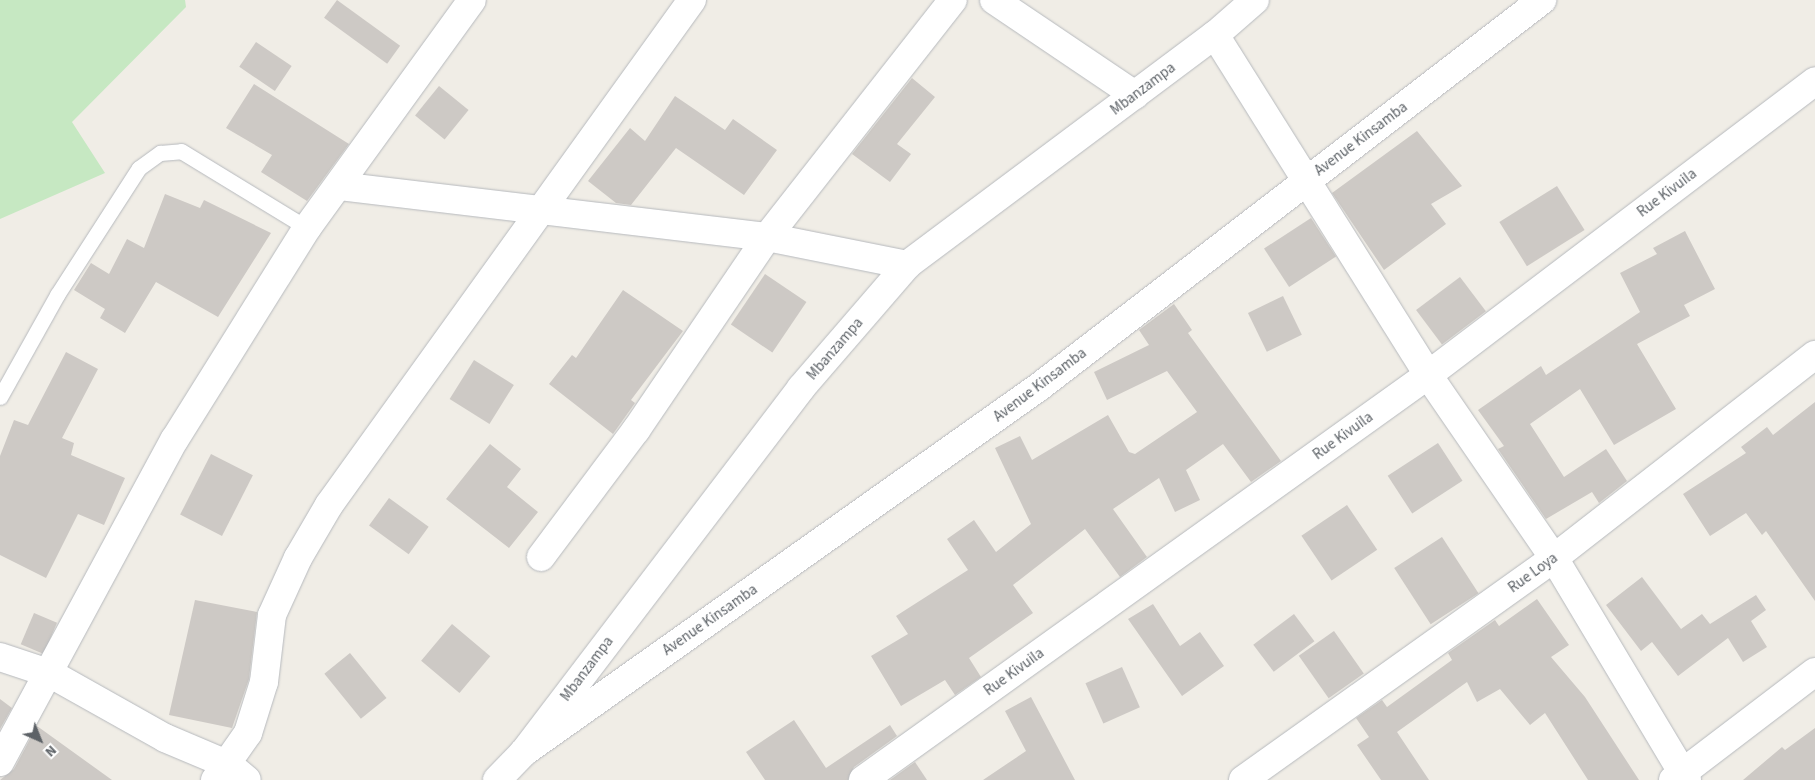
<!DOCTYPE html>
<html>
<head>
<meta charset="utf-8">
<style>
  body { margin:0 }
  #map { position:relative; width:1815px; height:780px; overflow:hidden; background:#f0ede6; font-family:"Source Sans 3",sans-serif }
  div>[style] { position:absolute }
  .green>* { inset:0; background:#c6e8c2 }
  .building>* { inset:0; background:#cdc9c5; transform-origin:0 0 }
  .roads { filter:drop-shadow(0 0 1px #b6b9bd) drop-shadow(0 0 1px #b6b9bd) }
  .service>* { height:15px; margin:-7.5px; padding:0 7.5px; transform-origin:7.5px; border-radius:7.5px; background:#fff }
  .minor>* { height:28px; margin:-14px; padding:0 14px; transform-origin:14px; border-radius:14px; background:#fff }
  .tertiary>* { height:28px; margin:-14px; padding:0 14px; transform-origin:14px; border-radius:14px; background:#fff }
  span { translate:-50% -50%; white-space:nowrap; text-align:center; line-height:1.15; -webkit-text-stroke:5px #fff; paint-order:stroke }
  .street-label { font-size:15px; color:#5d6267 }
  .north { position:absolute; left:15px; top:715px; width:50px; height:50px; -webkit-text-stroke:4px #fff; paint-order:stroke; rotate:136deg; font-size:14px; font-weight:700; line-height:20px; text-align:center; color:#5d6267 }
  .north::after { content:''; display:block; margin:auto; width:18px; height:22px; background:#5d6267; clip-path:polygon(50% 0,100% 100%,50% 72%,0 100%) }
</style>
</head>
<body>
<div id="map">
  <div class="green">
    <i style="clip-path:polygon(0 0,185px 0,186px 7px,72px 122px,105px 173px,0 219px)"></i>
  </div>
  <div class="building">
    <i style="left:337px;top:0;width:78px;height:22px;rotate:36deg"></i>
    <i style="left:256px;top:42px;width:43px;height:30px;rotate:34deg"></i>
    <i style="clip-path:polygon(912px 78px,935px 97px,897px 144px,911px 154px,890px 182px,852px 154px)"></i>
    <i style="clip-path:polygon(254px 84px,349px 144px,307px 201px,261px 172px,272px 155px,226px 128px)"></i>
    <i style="left:439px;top:86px;width:38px;height:38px;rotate:39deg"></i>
    <i style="clip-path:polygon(675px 96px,725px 130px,733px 119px,777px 150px,744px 195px,676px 148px,631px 205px,616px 203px,588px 181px,630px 128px,645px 141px)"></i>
    <i style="clip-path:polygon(1417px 131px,1462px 186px,1431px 204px,1446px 224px,1384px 270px,1332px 193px)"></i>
    <i style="left:1557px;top:186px;width:52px;height:68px;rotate:58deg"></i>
    <i style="clip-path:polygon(165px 194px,200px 208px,204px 200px,271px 233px,218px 317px,156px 282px,125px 333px,100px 318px,105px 309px,74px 290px,91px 263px,109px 274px,127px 239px,144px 248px)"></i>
    <i style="left:1311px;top:218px;width:46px;height:56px;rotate:57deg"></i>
    <i style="clip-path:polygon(1685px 231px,1715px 289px,1684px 305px,1690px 316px,1637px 344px,1676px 409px,1614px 445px,1580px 389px,1530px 424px,1564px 477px,1606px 449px,1627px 481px,1599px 503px,1592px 492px,1546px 519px,1498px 449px,1504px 446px,1478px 410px,1541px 366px,1546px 375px,1640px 312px,1620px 273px,1657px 254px,1653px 248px)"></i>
    <i style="left:765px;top:274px;width:50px;height:61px;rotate:34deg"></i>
    <i style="left:1460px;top:277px;width:43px;height:55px;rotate:53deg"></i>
    <i style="clip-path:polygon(623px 290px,683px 331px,631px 400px,635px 403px,613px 434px,549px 384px,572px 355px,576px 358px)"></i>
    <i style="left:1283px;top:296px;width:43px;height:39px;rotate:64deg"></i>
    <i style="clip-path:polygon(1174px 304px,1192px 330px,1188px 333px,1281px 461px,1251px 482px,1223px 444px,1186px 470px,1200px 500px,1175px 512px,1159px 478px,1113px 509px,1147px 557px,1120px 577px,1085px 529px,1013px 585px,1033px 613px,969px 658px,981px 677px,955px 695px,945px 680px,901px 706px,871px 656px,908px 634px,896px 616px,968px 570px,947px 539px,974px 520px,996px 552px,1031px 524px,995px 448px,1020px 436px,1032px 460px,1108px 415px,1129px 452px,1135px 454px,1197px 412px,1167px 371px,1107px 400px,1094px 372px,1149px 345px,1139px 330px)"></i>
    <i style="clip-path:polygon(66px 352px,98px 369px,62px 438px,74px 443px,71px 455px,125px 478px,104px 525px,78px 514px,46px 578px,0 555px,0 456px,14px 420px,28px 425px)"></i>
    <i style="left:474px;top:360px;width:47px;height:46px;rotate:32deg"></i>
    <i style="clip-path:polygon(1815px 402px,1815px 601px,1766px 531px,1762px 535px,1746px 513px,1710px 536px,1683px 494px,1746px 453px,1741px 447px,1767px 427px,1773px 435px)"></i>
    <i style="left:1438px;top:443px;width:45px;height:60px;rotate:57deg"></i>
    <i style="clip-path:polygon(490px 444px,521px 469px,507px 487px,538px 512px,509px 548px,446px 499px)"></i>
    <i style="left:211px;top:454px;width:47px;height:68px;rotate:27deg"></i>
    <i style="left:389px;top:498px;width:49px;height:34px;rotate:36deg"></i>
    <i style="left:1347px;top:505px;width:54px;height:55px;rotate:56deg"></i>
    <i style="left:1442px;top:537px;width:67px;height:57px;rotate:57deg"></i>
    <i style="clip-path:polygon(1642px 577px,1681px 629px,1702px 614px,1710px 624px,1756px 595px,1766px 610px,1751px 621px,1767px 647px,1743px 662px,1728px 638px,1678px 676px,1652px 642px,1641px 651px,1606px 605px)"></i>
    <i style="clip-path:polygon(1537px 599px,1569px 645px,1551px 657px,1585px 697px,1639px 780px,1588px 780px,1545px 713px,1530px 725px,1500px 689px,1477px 702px,1467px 682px,1397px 732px,1429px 780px,1381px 780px,1357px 745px,1369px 737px,1356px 718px,1382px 700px,1387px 707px,1452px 660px,1448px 653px,1495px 620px,1499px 626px)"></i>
    <i style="clip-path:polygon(195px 600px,257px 612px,249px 679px,232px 728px,169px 715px)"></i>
    <i style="clip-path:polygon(1153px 604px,1180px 646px,1200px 632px,1224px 666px,1182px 696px,1128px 619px)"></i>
    <i style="left:34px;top:613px;width:25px;height:34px;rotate:23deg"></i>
    <i style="left:1294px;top:614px;width:34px;height:51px;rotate:53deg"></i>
    <i style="left:452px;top:624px;width:50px;height:48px;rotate:40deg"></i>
    <i style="left:1334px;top:631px;width:52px;height:43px;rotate:55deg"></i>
    <i style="left:350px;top:653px;width:58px;height:33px;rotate:51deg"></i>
    <i style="left:1122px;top:667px;width:44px;height:40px;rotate:66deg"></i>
    <i style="clip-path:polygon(1031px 697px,1075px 780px,983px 780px,1026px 751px,1005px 711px)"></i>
    <i style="clip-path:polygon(0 699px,12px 708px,0 729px)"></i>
    <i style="clip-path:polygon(794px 720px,826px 768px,890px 725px,897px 736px,854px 767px,848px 780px,765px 780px,746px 752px)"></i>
    <i style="clip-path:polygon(37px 726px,112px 780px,0 780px,14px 769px)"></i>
    <i style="clip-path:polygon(1815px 728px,1815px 780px,1743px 780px,1782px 747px,1785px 750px)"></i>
    <i style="clip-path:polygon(915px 762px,927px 780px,890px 780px)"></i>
  </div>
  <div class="roads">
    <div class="service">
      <i style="left:0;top:397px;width:117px;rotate:-60.8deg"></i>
      <i style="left:57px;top:295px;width:151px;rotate:-57.2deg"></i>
      <i style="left:139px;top:168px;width:26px;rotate:-36deg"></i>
      <i style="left:160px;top:153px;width:21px;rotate:-5deg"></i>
      <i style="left:181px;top:151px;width:148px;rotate:31.4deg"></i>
    </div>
    <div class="minor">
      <i style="left:994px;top:0;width:170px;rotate:34deg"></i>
      <i style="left:1215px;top:35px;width:401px;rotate:57.9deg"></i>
      <i style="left:1428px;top:375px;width:222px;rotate:55.5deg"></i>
      <i style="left:1554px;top:558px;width:259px;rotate:59.1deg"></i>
      <i style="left:339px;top:186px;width:431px;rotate:6.8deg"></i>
      <i style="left:767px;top:237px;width:143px;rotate:11.3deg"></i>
      <i style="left:541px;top:557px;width:159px;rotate:-53.2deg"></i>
      <i style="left:636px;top:430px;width:233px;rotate:-55.8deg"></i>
      <i style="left:767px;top:237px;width:301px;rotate:-51.9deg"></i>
      <i style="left:0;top:657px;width:54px;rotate:18.4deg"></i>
      <i style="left:51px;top:674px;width:131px;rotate:29.3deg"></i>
      <i style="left:165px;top:738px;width:69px;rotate:22.9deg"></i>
      <i style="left:229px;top:765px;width:23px;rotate:40deg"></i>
      <i style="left:524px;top:752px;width:631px;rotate:-35.33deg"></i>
      <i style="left:1039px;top:387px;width:635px;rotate:-37.57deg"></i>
      <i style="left:0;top:762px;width:367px;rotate:-61.6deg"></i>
      <i style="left:175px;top:439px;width:249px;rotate:-58deg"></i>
      <i style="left:307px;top:228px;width:281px;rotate:-54.1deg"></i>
      <i style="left:215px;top:780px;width:57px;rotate:-54.9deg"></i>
      <i style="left:248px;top:733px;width:53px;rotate:-72.6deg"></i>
      <i style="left:264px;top:682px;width:67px;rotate:-83.2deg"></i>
      <i style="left:272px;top:615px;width:63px;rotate:-65.5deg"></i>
      <i style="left:298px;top:558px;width:61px;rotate:-59.7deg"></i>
      <i style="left:329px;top:505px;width:622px;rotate:-54.29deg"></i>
      <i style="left:497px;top:780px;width:39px;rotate:-46deg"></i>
      <i style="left:524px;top:752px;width:457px;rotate:-52.7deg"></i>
      <i style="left:801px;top:388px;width:162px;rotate:-49.2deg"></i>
      <i style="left:907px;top:265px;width:384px;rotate:-36.8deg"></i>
      <i style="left:1215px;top:35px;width:53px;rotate:-41.2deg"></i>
      <i style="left:863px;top:780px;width:695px;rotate:-35.63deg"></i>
      <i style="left:1428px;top:375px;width:486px;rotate:-37.2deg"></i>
      <i style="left:1243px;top:780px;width:382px;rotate:-35.5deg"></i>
      <i style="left:1554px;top:558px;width:331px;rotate:-37.9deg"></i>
    </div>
    <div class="tertiary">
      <i style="left:1673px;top:780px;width:178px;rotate:-37.3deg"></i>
    </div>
  </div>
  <div class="street-label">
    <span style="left:1143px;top:89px;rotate:-37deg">Mbanzampa</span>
    <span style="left:1361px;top:139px;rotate:-37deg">Avenue Kinsamba</span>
    <span style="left:1667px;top:193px;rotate:-37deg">Rue Kivuila</span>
    <span style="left:835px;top:349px;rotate:-49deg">Mbanzampa</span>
    <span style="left:1040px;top:385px;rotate:-37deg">Avenue Kinsamba</span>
    <span style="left:1343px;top:436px;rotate:-36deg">Rue Kivuila</span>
    <span style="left:1533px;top:573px;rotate:-36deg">Rue Loya</span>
    <span style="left:710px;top:620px;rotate:-35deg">Avenue Kinsamba</span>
    <span style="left:587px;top:669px;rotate:-53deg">Mbanzampa</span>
    <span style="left:1014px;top:672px;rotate:-36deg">Rue Kivuila</span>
  </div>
  <div class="north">N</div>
</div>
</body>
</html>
